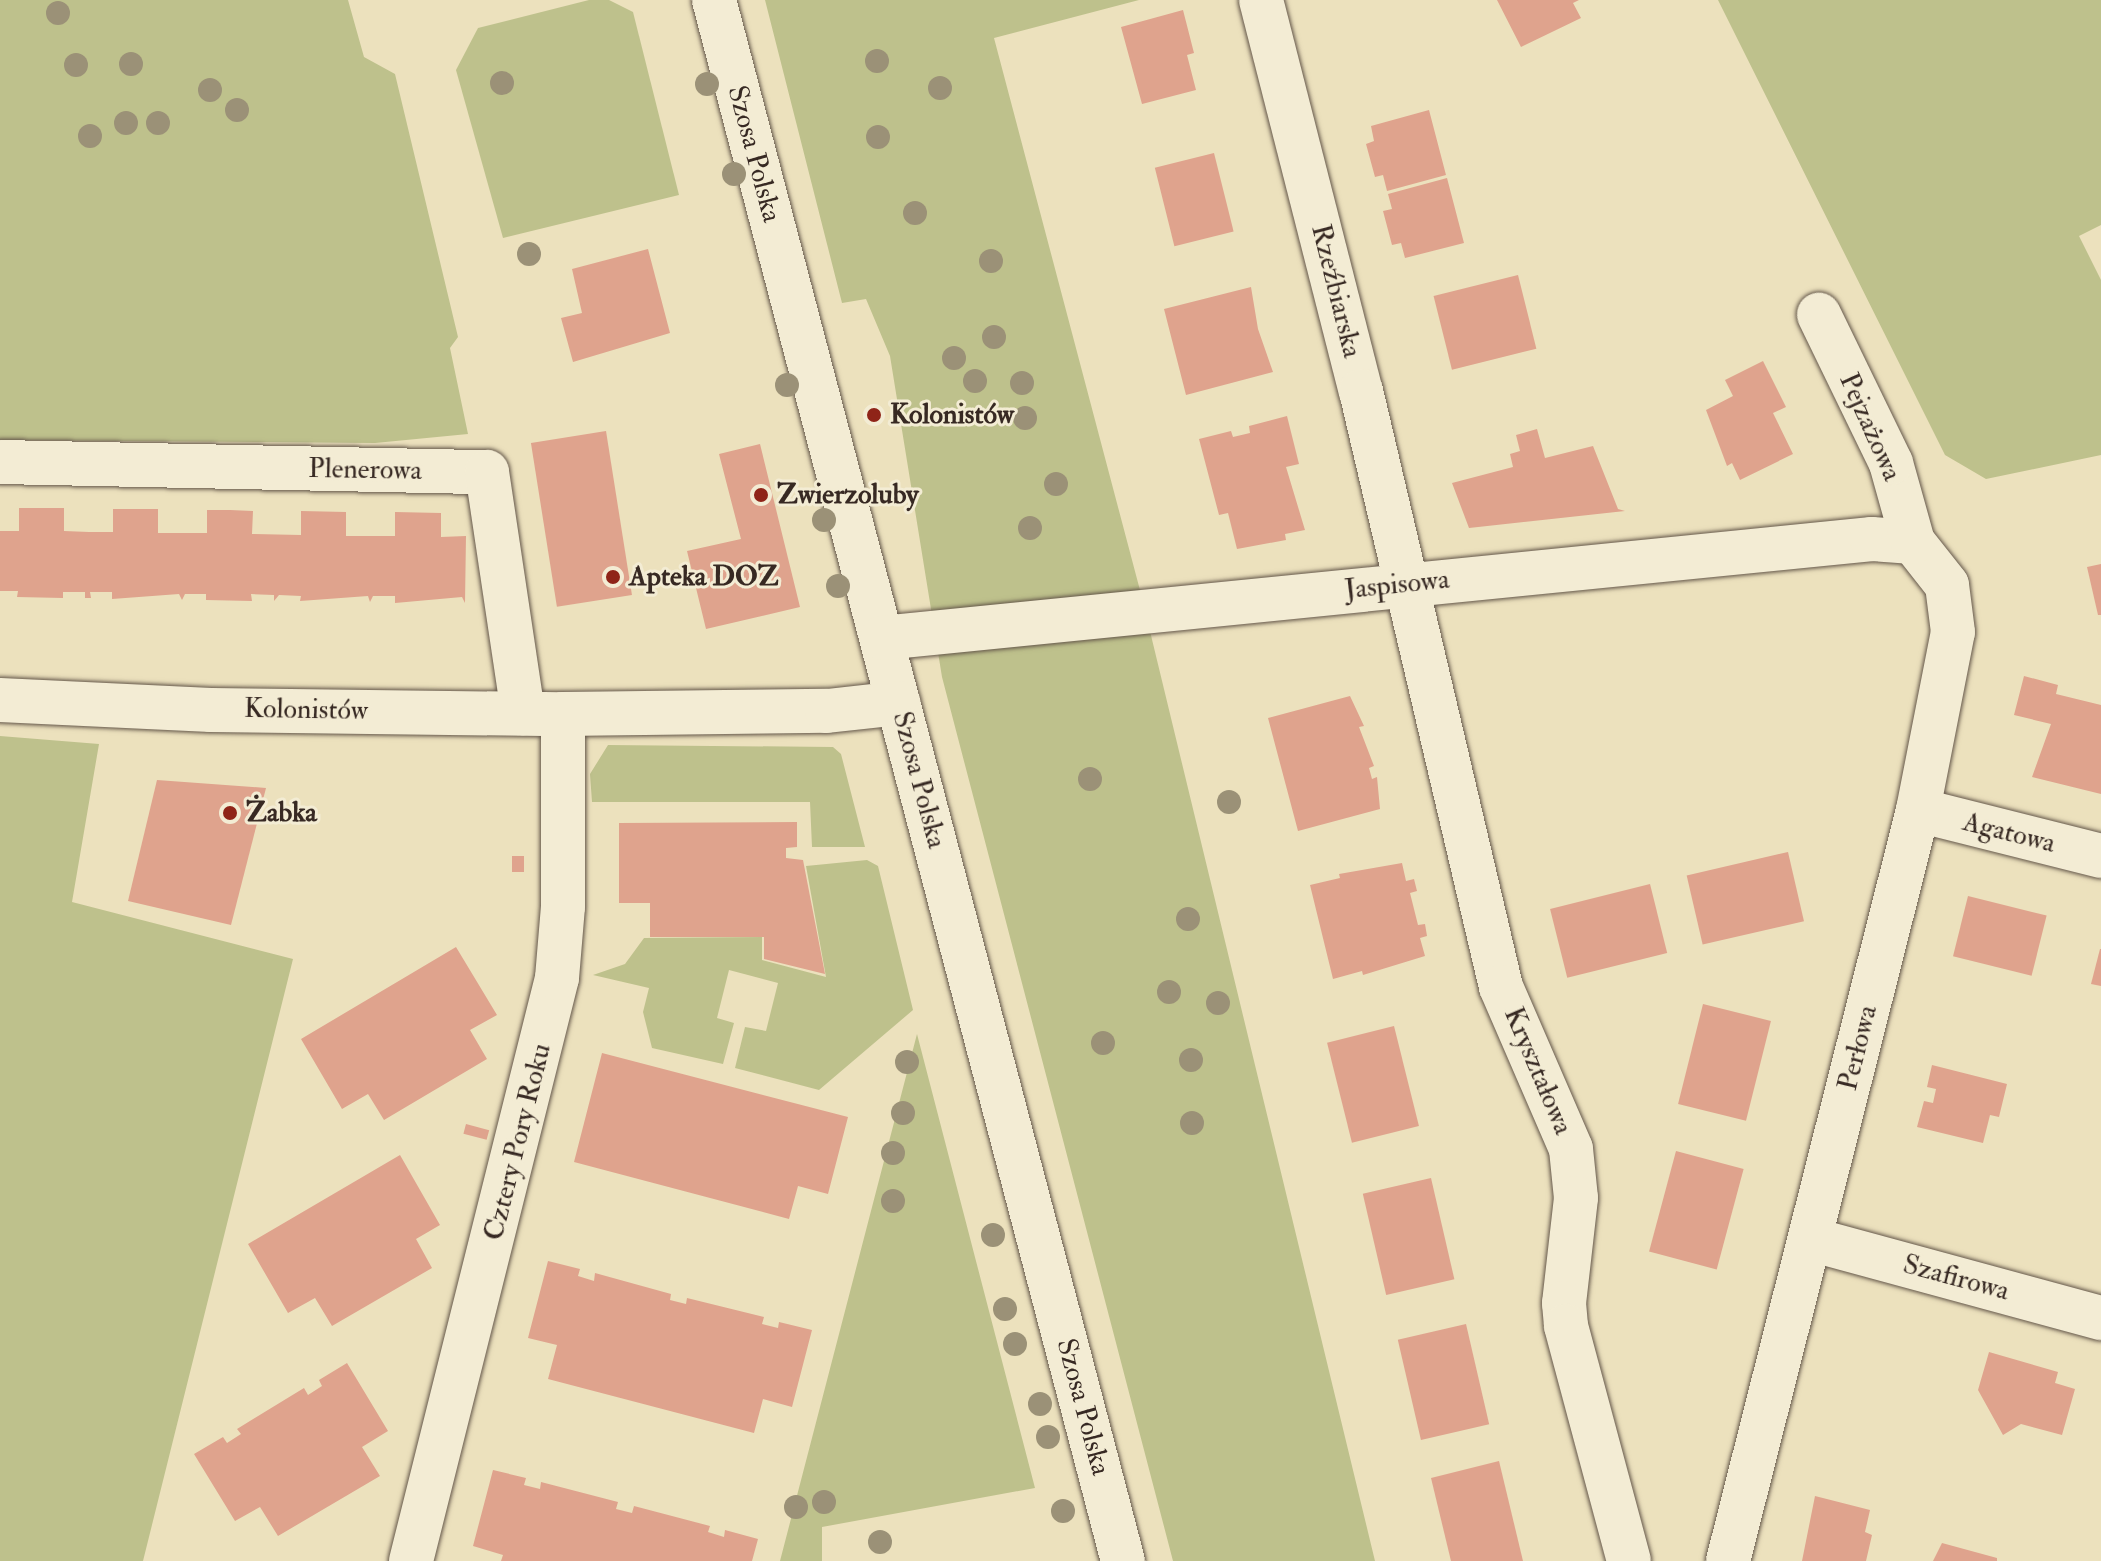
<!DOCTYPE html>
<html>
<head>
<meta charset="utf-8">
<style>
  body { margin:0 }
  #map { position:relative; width:2101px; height:1561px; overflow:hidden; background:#ece1bd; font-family:"IM FELL Double Pica",serif }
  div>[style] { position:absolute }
  .green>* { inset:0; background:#bec18c }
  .building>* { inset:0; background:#dfa38d; transform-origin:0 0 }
  .roads { filter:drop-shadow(0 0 2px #64574a) drop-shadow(0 0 2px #64574a) }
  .minor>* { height:44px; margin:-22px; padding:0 22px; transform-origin:22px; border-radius:22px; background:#f3ecd4 }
  .trees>* { width:24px; height:24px; margin:-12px; border-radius:50%; background:#9b9177 }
  .dots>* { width:22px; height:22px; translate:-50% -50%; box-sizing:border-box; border:4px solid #f3ecd4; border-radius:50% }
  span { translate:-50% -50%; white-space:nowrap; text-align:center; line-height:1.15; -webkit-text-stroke:6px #f3ecd4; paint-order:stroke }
  .street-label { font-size:28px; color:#372923 }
  .poi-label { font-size:28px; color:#372923; font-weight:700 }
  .left { translate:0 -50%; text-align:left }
</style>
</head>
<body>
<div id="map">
  <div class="green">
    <i style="clip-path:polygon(0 0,348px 0,364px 57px,395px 74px,458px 337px,450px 348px,468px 434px,375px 443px,0 440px)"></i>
    <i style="clip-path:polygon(589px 0,609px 0,633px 12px,679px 195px,503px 238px,456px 70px,478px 28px)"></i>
    <i style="clip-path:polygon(765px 0,1139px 0,994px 38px,1141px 594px,1375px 1561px,1173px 1561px,942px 677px,890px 356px,866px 299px,842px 303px)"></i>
    <i style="clip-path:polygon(1718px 0,2101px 0,2101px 225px,2079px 236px,2101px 280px,2101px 455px,1986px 479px,1945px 455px)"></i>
    <i style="clip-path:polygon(0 736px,99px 744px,72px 902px,293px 959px,143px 1561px,0 1561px)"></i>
    <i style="clip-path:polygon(608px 745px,833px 747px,841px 754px,865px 847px,812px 847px,810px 802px,592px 802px,590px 774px)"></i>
    <i style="clip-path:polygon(867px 860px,878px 866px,913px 1010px,819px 1090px,735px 1068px,745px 1027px,766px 1031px,778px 983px,729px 970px,717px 1018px,734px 1023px,723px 1064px,652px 1048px,643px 1012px,649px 988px,593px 975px,625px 964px,644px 938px,762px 937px,762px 960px,826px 977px,806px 866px)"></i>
    <i style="clip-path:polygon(917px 1034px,1035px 1488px,822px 1527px,822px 1561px,780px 1561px)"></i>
  </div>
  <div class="building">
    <i style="clip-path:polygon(1497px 0,1579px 0,1573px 3px,1581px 18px,1521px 47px)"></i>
    <i style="clip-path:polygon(1183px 10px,1194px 53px,1187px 55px,1196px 90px,1142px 104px,1121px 27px)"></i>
    <i style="clip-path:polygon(1429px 110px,1446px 175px,1387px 191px,1383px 175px,1375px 177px,1366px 144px,1374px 141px,1371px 126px)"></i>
    <i style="left:1214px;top:153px;width:81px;height:61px;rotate:76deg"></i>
    <i style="clip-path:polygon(1447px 178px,1464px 243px,1405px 258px,1401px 243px,1392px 245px,1383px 211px,1392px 209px,1388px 194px)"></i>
    <i style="clip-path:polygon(648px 249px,670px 333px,573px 362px,561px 318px,582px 313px,572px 269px)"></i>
    <i style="left:1518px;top:275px;width:76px;height:87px;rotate:76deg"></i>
    <i style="clip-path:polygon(1251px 287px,1258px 329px,1273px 372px,1186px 395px,1164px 309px)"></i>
    <i style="clip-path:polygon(1763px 361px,1786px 407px,1773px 413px,1793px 454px,1740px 480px,1732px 463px,1727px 466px,1706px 410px,1733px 396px,1725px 380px)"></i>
    <i style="clip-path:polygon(1287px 416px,1299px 464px,1286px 467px,1305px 530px,1285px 534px,1286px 540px,1237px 549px,1228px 513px,1219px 515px,1199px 439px,1231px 431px,1233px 437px,1250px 433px,1249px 426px)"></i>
    <i style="clip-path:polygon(1537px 429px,1545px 458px,1593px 446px,1618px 509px,1625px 511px,1469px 528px,1452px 483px,1513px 467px,1510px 454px,1520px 451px,1516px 435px)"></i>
    <i style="left:606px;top:431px;width:166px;height:76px;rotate:81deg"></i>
    <i style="clip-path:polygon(760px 444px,800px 607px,706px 629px,687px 551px,741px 539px,719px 454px)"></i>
    <i style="clip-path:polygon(19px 508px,64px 508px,64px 531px,89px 532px,113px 532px,113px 509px,158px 509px,158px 533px,207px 533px,207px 510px,230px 510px,253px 511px,252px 534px,301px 535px,301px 511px,346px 512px,346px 536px,395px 536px,395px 512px,441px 513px,441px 537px,466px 536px,465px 603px,462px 597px,395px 603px,395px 596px,373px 596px,370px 602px,368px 596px,300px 601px,301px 596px,279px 595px,274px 601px,274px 595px,251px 594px,252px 601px,206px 600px,206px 594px,185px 594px,182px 600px,179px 594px,112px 599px,112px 592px,90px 592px,91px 598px,85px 598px,85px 592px,63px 592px,63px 598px,17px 597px,18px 591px,0 591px,0 531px,19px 531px)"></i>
    <i style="clip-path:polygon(2101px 564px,2101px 615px,2098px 615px,2087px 567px)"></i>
    <i style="clip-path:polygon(2024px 676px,2058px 685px,2056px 694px,2101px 705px,2101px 794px,2032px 777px,2051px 724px,2014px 715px)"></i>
    <i style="clip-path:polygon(1350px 696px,1364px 726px,1359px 727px,1374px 766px,1369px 768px,1372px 779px,1377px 777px,1380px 809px,1298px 831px,1268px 718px)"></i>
    <i style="clip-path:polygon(157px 780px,266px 788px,231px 925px,128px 901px)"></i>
    <i style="clip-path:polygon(797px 822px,797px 847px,786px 848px,786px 858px,803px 860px,825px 974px,764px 959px,764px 937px,650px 937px,650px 903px,619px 903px,619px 823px)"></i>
    <i style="left:1788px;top:852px;width:71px;height:104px;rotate:77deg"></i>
    <i style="left:512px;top:856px;width:12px;height:16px"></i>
    <i style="clip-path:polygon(1402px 863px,1406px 881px,1414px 879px,1417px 891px,1410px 893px,1418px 925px,1425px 924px,1427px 936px,1420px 938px,1425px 956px,1363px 975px,1362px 971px,1333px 979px,1310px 885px,1340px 878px,1339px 874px)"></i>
    <i style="left:1650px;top:884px;width:71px;height:103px;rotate:76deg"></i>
    <i style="left:1968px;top:896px;width:81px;height:62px;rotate:14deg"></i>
    <i style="clip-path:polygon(456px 947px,497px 1015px,470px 1030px,487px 1059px,384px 1120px,368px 1094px,342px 1109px,301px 1039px)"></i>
    <i style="clip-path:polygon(2100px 949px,2101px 949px,2101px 986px,2091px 984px)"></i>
    <i style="left:1703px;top:1004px;width:70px;height:103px;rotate:14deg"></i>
    <i style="left:1394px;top:1026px;width:103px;height:69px;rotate:76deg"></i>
    <i style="clip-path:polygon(602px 1053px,848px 1117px,828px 1194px,798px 1186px,789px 1219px,574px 1162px)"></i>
    <i style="clip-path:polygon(1932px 1065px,2007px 1084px,1999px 1117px,1990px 1115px,1983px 1143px,1917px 1127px,1924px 1101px,1933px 1103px,1936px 1089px,1927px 1087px)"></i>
    <i style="left:466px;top:1124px;width:24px;height:10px;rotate:15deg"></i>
    <i style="left:1676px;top:1151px;width:70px;height:104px;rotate:15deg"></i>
    <i style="clip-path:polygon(400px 1155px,440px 1225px,416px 1239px,432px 1268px,332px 1326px,315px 1298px,288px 1313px,248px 1244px)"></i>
    <i style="left:1431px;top:1178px;width:104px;height:70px;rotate:77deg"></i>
    <i style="clip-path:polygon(548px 1261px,580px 1269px,578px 1276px,594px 1281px,595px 1273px,671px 1294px,670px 1300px,686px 1304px,687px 1298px,764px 1317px,762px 1324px,778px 1328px,779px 1322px,812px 1330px,792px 1407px,763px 1399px,754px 1433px,548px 1379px,557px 1345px,528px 1338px)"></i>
    <i style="left:1466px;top:1324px;width:103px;height:70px;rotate:77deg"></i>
    <i style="clip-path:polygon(1989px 1352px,2058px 1372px,2055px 1383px,2075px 1389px,2062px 1435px,2021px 1424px,2003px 1435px,1978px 1390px)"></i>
    <i style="clip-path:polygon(347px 1363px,388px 1431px,362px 1447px,380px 1476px,278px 1536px,260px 1507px,235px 1521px,194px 1454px,223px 1437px,227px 1443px,241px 1434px,237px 1429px,304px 1388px,308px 1395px,322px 1386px,319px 1380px)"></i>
    <i style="clip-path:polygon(1499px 1461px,1523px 1561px,1451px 1561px,1431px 1478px)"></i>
    <i style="clip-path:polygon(493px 1470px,526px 1478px,524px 1485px,540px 1489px,541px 1482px,618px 1502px,616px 1509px,632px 1513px,634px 1506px,710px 1526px,708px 1532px,724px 1537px,725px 1530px,758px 1539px,752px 1561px,501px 1561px,503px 1555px,473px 1546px)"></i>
    <i style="clip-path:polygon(1815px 1496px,1870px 1510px,1865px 1532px,1872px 1535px,1866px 1561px,1802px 1561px)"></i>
    <i style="clip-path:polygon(1942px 1543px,1997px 1558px,1997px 1561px,1933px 1561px)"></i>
  </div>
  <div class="roads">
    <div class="minor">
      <i style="left:714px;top:0;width:1614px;rotate:75.32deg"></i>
      <i style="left:1261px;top:0;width:404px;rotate:75.7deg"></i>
      <i style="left:1361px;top:391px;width:612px;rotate:76.78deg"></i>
      <i style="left:1501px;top:987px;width:176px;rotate:66.6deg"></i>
      <i style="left:1571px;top:1149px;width:49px;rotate:84.2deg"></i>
      <i style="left:1576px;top:1198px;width:106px;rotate:96.5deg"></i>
      <i style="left:1564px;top:1303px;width:23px;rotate:85deg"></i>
      <i style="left:1566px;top:1326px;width:243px;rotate:75deg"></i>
      <i style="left:0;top:462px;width:487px;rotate:1.2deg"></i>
      <i style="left:487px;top:472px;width:244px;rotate:81.5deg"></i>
      <i style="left:882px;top:638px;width:995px;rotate:-5.71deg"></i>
      <i style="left:1872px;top:539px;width:41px;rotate:4.2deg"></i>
      <i style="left:0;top:700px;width:211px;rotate:2.7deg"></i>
      <i style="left:211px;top:710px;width:352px;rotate:0.7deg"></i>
      <i style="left:563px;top:714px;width:264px;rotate:-0.7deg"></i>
      <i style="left:827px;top:711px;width:72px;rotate:-6.3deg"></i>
      <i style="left:1918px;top:810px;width:189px;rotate:14.1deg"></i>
      <i style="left:1810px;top:1239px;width:302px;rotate:15.2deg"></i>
      <i style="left:411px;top:1561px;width:601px;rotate:-75.94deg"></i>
      <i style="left:557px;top:978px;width:71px;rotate:-85.2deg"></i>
      <i style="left:563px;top:907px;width:193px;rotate:-90deg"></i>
      <i style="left:1728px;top:1561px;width:775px;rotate:-75.8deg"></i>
      <i style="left:1918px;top:810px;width:181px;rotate:-78.9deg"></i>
      <i style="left:1953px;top:632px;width:47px;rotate:-97.3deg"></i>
      <i style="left:1947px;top:585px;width:55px;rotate:-128.3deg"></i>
      <i style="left:1913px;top:542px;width:82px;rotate:-105.6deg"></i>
      <i style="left:1891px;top:463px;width:165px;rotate:-115.9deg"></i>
    </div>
  </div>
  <div class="trees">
    <i style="left:58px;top:13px"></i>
    <i style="left:877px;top:61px"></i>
    <i style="left:131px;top:64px"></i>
    <i style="left:76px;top:65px"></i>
    <i style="left:502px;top:83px"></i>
    <i style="left:707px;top:84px"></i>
    <i style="left:940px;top:88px"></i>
    <i style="left:210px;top:90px"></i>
    <i style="left:237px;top:110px"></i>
    <i style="left:126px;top:123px"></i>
    <i style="left:158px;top:123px"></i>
    <i style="left:90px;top:136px"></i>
    <i style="left:878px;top:137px"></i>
    <i style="left:734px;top:174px"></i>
    <i style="left:915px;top:213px"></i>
    <i style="left:529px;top:254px"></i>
    <i style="left:991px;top:261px"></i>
    <i style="left:994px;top:337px"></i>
    <i style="left:954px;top:358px"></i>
    <i style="left:975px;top:381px"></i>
    <i style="left:1022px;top:383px"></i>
    <i style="left:787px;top:385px"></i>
    <i style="left:1025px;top:418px"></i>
    <i style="left:1056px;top:484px"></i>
    <i style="left:824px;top:520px"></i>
    <i style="left:1030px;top:528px"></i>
    <i style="left:838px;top:586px"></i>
    <i style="left:1090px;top:779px"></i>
    <i style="left:1229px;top:802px"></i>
    <i style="left:1188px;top:919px"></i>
    <i style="left:1169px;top:992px"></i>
    <i style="left:1218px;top:1003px"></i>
    <i style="left:1103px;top:1043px"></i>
    <i style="left:1191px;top:1060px"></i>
    <i style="left:907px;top:1062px"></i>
    <i style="left:903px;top:1113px"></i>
    <i style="left:1192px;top:1123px"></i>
    <i style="left:893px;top:1153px"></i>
    <i style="left:893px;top:1201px"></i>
    <i style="left:993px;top:1235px"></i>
    <i style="left:1005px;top:1309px"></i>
    <i style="left:1015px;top:1344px"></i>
    <i style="left:1040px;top:1404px"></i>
    <i style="left:1048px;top:1437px"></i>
    <i style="left:824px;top:1502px"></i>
    <i style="left:796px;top:1507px"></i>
    <i style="left:1063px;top:1511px"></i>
    <i style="left:880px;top:1542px"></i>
  </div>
  <div class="dots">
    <i style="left:874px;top:415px;background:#8f2418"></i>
    <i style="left:761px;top:495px;background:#8f2418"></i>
    <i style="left:613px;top:577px;background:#8f2418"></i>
    <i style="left:230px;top:813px;background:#8f2418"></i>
  </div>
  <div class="street-label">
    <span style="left:754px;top:154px;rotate:75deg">Szosa Polska</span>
    <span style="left:1336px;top:291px;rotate:76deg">Rzeźbiarska</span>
    <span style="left:1870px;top:427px;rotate:66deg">Pejzażowa</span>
    <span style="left:365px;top:470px;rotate:1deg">Plenerowa</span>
    <span style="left:1397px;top:585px;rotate:-6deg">Jaspisowa</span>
    <span style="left:306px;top:710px;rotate:1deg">Kolonistów</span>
    <span style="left:919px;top:780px;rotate:75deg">Szosa Polska</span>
    <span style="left:2009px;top:833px;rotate:14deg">Agatowa</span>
    <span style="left:1858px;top:1048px;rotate:-76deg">Perłowa</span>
    <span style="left:1538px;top:1071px;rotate:67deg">Kryształowa</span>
    <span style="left:518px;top:1142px;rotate:-76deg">Cztery Pory Roku</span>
    <span style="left:1956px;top:1278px;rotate:15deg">Szafirowa</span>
    <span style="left:1083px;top:1407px;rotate:75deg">Szosa Polska</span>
  </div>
  <div class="poi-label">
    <span class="left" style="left:890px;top:415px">Kolonistów</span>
    <span class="left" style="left:777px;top:495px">Zwierzoluby</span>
    <span class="left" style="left:629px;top:577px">Apteka DOZ</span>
    <span class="left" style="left:246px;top:813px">Żabka</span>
  </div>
</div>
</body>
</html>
